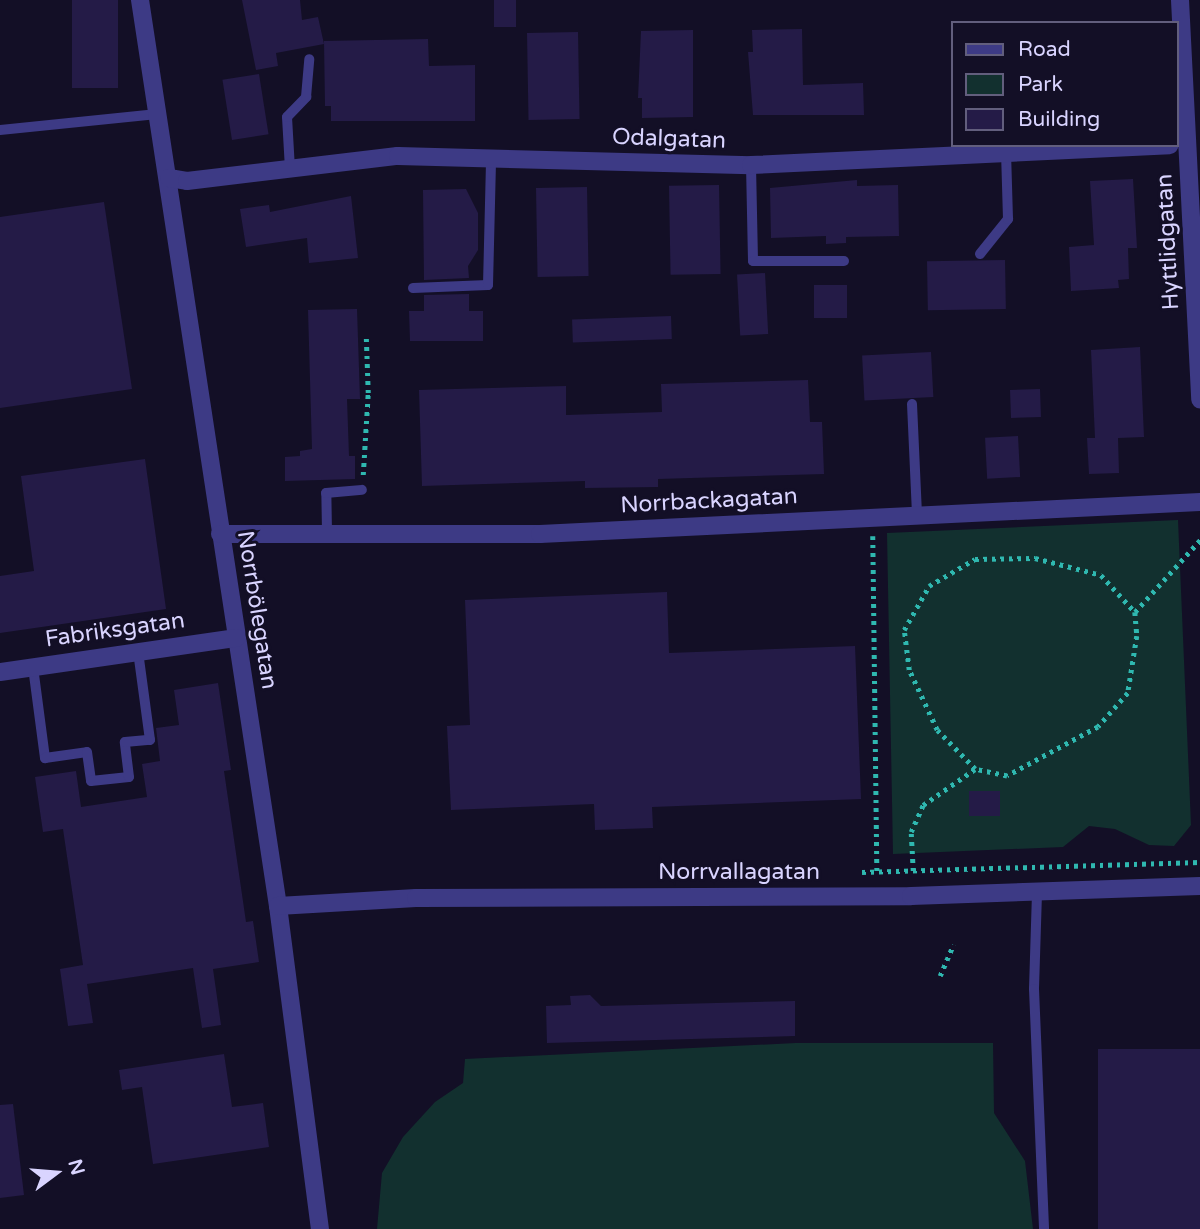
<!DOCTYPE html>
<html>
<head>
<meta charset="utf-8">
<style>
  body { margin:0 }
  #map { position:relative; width:1200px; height:1229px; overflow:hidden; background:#130f26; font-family:"Varela Round",sans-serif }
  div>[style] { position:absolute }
  .green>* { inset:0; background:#12302f }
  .building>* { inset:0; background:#241b47; transform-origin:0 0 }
  .path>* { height:4.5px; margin-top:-2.25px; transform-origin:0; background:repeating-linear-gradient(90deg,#2fb8b0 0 3.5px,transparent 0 8.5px) }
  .service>* { height:10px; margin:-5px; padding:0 5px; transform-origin:5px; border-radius:5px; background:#3d3a85 }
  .minor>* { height:18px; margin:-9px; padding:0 9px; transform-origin:9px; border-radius:9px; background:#3d3a85 }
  span { translate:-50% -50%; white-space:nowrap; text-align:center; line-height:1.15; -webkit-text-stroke:6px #130f26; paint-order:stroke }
  .street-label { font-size:23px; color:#d9d4ff }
  .legend { position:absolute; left:951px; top:21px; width:228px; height:126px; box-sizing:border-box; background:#130f26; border:2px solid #625e7d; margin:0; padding:9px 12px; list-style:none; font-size:21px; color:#d9d4ff }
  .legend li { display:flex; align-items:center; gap:14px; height:35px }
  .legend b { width:35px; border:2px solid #625e7d }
  .north { position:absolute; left:21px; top:1138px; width:70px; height:70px; -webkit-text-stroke:5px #130f26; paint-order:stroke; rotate:74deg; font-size:19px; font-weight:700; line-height:28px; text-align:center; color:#d9d4ff }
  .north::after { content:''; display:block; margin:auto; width:24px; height:32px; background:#d9d4ff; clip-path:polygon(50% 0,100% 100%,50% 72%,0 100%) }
</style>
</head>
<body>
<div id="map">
  <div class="green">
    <i style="clip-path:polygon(1178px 520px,1191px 825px,1174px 846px,1149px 845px,1115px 829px,1089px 826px,1063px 847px,893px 854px,887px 533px)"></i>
    <i style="clip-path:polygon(796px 1043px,993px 1043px,994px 1113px,1025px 1161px,1033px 1229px,377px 1229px,382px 1173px,403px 1137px,435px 1102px,463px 1083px,465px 1059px)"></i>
  </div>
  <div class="building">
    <i style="left:72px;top:0;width:46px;height:88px"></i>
    <i style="clip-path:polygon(242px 0,300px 0,302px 20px,318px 17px,324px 44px,276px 53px,278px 66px,256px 70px)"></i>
    <i style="left:494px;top:0;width:22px;height:27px"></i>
    <i style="clip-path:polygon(802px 29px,803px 85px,863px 83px,864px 115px,753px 115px,748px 52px,753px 52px,752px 30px)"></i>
    <i style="clip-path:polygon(693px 30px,693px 117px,642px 118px,642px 98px,638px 98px,641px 31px)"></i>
    <i style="left:578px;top:32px;width:87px;height:51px;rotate:89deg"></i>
    <i style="clip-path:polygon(428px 39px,429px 66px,475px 65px,475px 121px,331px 121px,331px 106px,325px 106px,324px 41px)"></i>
    <i style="left:259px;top:74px;width:61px;height:37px;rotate:81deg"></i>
    <i style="clip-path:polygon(1133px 179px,1137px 248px,1128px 248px,1129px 279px,1118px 280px,1119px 288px,1071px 291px,1069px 247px,1094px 245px,1090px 181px)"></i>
    <i style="clip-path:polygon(857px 180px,857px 186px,898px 185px,899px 236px,846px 237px,846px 243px,826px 244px,826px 236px,771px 238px,770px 188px)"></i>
    <i style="left:719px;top:185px;width:89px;height:50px;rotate:89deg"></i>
    <i style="left:587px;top:187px;width:89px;height:51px;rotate:89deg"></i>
    <i style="clip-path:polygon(466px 189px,478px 213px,478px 250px,468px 266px,469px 278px,424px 280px,423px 190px)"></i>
    <i style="clip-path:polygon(351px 196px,358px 258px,309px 263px,307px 238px,246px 247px,240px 209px,269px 205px,270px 212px)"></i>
    <i style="clip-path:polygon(104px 202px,132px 389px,0 408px,0 217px)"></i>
    <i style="left:1005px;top:260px;width:49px;height:78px;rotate:89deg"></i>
    <i style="left:765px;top:273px;width:61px;height:28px;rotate:87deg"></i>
    <i style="left:847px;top:285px;width:33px;height:33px;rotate:90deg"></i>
    <i style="clip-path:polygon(469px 294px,469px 311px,483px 311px,483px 341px,410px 341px,409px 311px,424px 311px,424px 295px)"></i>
    <i style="clip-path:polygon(357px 309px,360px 399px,347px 399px,349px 456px,355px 456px,355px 479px,285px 481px,285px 457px,300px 456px,300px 451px,312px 449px,308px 310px)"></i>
    <i style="left:671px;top:316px;width:23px;height:99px;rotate:88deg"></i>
    <i style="clip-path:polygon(1140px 347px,1144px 437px,1118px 438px,1119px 473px,1089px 474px,1087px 438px,1095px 438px,1091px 350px)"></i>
    <i style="left:931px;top:352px;width:45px;height:69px;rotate:87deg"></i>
    <i style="clip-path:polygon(808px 380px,810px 422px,822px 422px,824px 474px,658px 479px,658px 487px,585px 488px,585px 481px,422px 486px,419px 390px,566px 386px,566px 415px,662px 412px,661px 384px)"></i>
    <i style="left:1040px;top:389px;width:28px;height:30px;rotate:88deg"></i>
    <i style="left:1018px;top:436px;width:41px;height:33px;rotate:87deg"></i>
    <i style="clip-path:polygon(145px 459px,166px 609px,0 633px,0 576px,34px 571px,21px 476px)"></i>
    <i style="clip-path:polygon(667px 592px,669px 653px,855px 646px,861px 799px,652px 807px,653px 828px,595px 830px,594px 804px,451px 810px,447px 726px,470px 725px,465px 600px)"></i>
    <i style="clip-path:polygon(218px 683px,231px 770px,224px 771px,246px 922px,253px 921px,259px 962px,213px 969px,221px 1025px,202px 1028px,193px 968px,87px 984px,93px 1023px,68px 1026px,60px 969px,83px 965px,63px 829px,43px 832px,35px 777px,76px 771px,81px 807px,147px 797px,142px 764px,160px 761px,156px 728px,179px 725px,174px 690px)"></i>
    <i style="left:969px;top:791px;width:31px;height:25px"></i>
    <i style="clip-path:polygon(590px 995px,601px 1006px,795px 1001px,795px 1036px,547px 1043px,546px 1006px,571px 1005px,570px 996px)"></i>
    <i style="left:1200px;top:1049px;width:180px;height:102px;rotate:90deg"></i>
    <i style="clip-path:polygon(224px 1054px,232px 1107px,263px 1103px,269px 1147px,153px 1164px,142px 1087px,122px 1090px,119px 1070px)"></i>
    <i style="clip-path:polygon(13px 1104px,24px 1195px,0 1198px,0 1105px)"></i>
  </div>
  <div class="path">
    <i style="left:363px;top:475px;width:82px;rotate:-86.5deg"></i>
    <i style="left:368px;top:393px;width:56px;rotate:-92deg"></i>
    <i style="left:873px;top:536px;width:336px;rotate:89.3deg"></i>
    <i style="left:1035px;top:558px;width:68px;rotate:14.4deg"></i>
    <i style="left:1101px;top:575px;width:50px;rotate:47.4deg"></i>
    <i style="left:1135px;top:612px;width:24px;rotate:85deg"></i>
    <i style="left:1137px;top:636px;width:58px;rotate:99deg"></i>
    <i style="left:1128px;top:693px;width:45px;rotate:131.4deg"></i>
    <i style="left:1098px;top:727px;width:103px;rotate:151.7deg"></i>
    <i style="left:1007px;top:776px;width:33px;rotate:-168deg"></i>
    <i style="left:975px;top:769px;width:54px;rotate:-134.3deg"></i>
    <i style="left:937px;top:730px;width:66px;rotate:-115deg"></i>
    <i style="left:909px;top:670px;width:40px;rotate:-97.1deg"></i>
    <i style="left:904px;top:630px;width:51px;rotate:-60.4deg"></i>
    <i style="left:929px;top:586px;width:53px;rotate:-30.4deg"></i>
    <i style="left:975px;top:559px;width:60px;rotate:-1deg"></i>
    <i style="left:1135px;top:612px;width:97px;rotate:-47.9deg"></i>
    <i style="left:913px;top:871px;width:39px;rotate:-93deg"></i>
    <i style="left:911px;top:832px;width:30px;rotate:-66deg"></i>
    <i style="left:923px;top:805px;width:63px;rotate:-34.7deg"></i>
    <i style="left:862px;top:872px;width:338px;rotate:-1.7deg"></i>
    <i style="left:940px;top:976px;width:34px;rotate:-67deg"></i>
  </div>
  <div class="service">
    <i style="left:0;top:130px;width:158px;rotate:-5.8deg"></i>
    <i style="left:751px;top:165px;width:96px;rotate:88.8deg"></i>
    <i style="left:753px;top:261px;width:91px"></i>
    <i style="left:290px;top:169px;width:52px;rotate:-93.3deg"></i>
    <i style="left:287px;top:117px;width:28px;rotate:-46deg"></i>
    <i style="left:306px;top:97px;width:38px;rotate:-85deg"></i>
    <i style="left:980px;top:254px;width:45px;rotate:-51.3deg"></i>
    <i style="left:1008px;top:219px;width:66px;rotate:-91.7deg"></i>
    <i style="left:413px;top:288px;width:75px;rotate:-2.3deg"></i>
    <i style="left:488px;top:285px;width:127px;rotate:-88.6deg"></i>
    <i style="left:912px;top:404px;width:111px;rotate:87.4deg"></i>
    <i style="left:327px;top:532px;width:39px;rotate:-91deg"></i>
    <i style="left:326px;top:493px;width:36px;rotate:-5deg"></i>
    <i style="left:33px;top:667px;width:92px;rotate:82.5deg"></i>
    <i style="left:45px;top:758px;width:42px;rotate:-8.1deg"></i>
    <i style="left:87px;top:752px;width:29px;rotate:82deg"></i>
    <i style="left:91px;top:781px;width:38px;rotate:-6deg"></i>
    <i style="left:129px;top:777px;width:35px;rotate:-97deg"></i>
    <i style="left:125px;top:742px;width:25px;rotate:-5deg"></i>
    <i style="left:150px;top:740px;width:90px;rotate:-97.7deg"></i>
    <i style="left:1037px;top:893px;width:96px;rotate:91.8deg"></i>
    <i style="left:1034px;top:989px;width:240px;rotate:87.6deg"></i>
  </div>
  <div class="minor">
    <i style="left:140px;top:0;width:916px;rotate:81.34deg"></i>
    <i style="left:278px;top:906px;width:326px;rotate:82.6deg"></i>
    <i style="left:1180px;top:0;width:400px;rotate:87.1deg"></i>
    <i style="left:169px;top:178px;width:18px;rotate:9deg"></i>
    <i style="left:187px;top:181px;width:212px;rotate:-6.8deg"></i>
    <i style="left:398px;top:156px;width:353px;rotate:1.5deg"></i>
    <i style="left:751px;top:165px;width:419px;rotate:-2.7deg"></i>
    <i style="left:220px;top:534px;width:320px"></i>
    <i style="left:540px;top:534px;width:661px;rotate:-2.78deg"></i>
    <i style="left:0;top:672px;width:239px;rotate:-8.2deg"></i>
    <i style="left:278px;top:906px;width:138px;rotate:-3.3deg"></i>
    <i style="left:416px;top:898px;width:495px;rotate:-0.2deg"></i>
    <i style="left:911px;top:896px;width:289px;rotate:-2deg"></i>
  </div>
  <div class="street-label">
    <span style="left:669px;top:139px;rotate:2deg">Odalgatan</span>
    <span style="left:1168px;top:242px;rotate:-93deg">Hyttlidgatan</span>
    <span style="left:709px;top:501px;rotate:-3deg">Norrbackagatan</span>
    <span style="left:257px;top:610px;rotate:81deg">Norrbölegatan</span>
    <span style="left:115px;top:630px;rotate:-8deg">Fabriksgatan</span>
    <span style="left:739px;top:872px">Norrvallagatan</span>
  </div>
  <ul class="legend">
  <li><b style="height:9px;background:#3d3a85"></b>Road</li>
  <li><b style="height:19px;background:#12302f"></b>Park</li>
  <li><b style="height:19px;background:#241b47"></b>Building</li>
  </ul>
  <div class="north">N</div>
</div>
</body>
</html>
